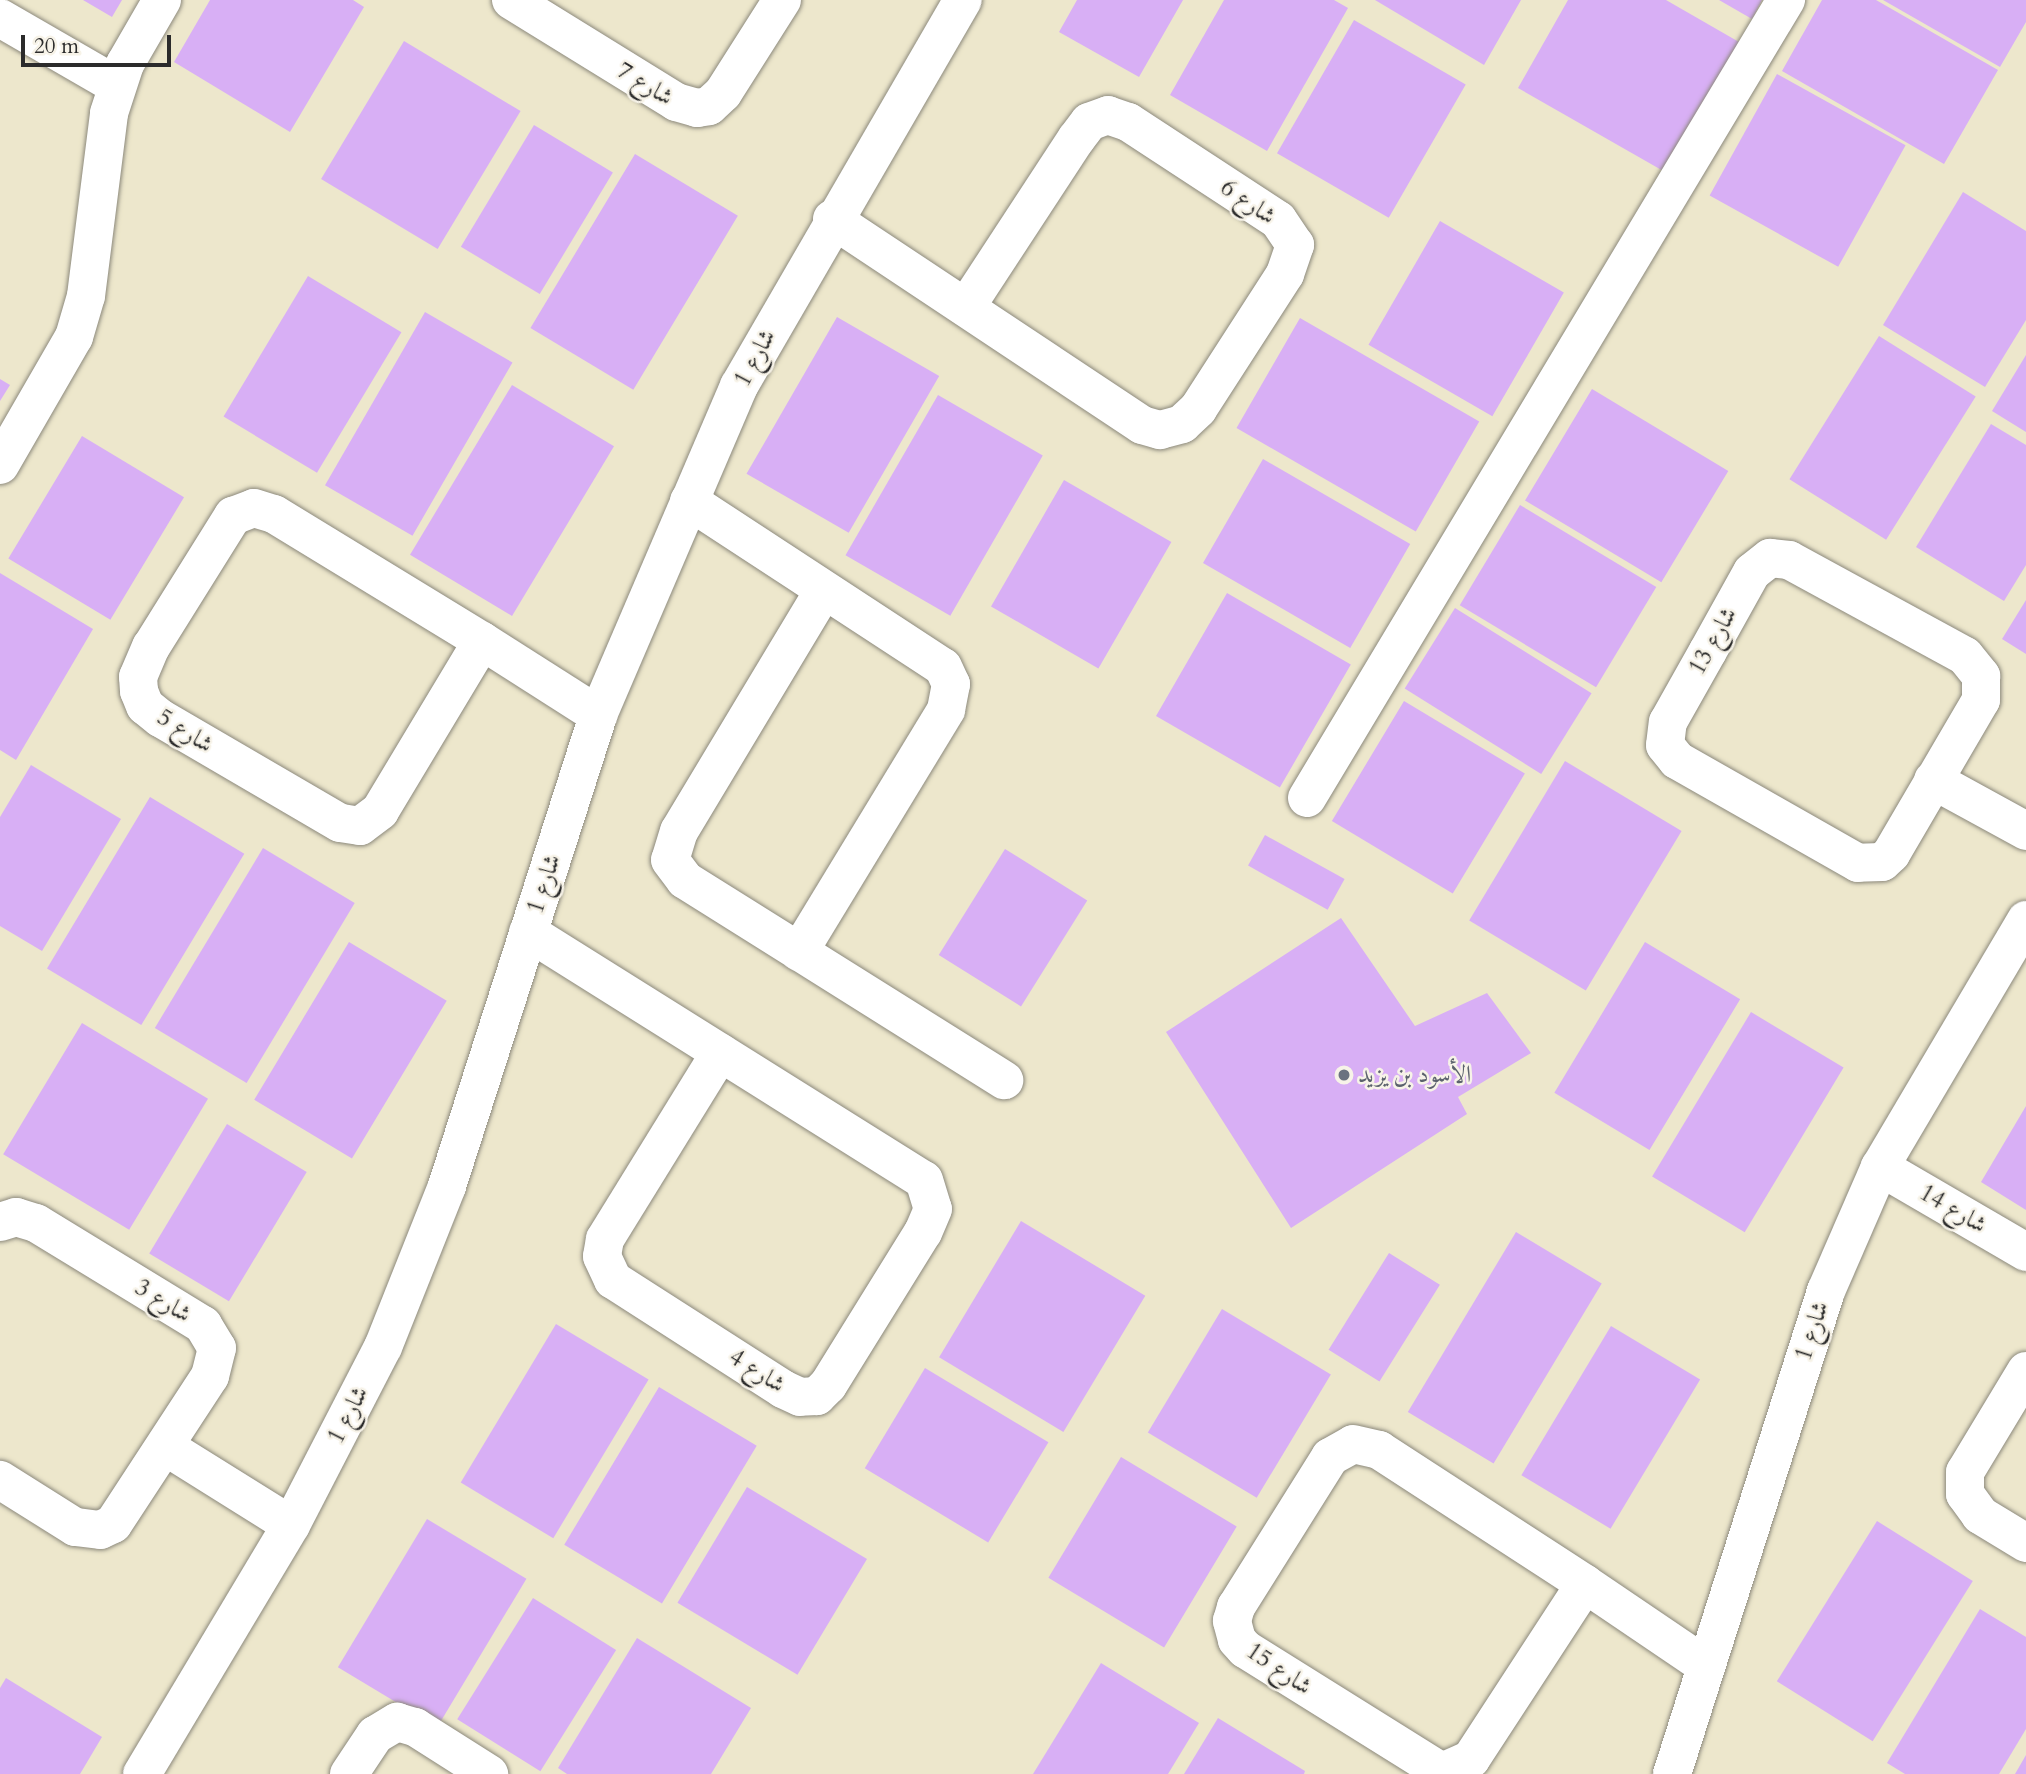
<!DOCTYPE html>
<html>
<head>
<meta charset="utf-8">
<style>
  body { margin:0 }
  #map { position:relative; width:2026px; height:1774px; overflow:hidden; background:#ede7cc; font-family:Cardo,Amiri,serif }
  div>[style] { position:absolute }
  .building>* { inset:0; background:#d8aff5; transform-origin:0 0 }
  .roads { filter:drop-shadow(0 0 2px #8c897c) drop-shadow(0 0 2px #8c897c) }
  .minor>* { height:38px; margin:-19px; padding:0 19px; transform-origin:19px; border-radius:19px; background:#fff }
  .dots>* { width:19px; height:19px; translate:-50% -50%; box-sizing:border-box; border:4px solid #f7f3e8; border-radius:50% }
  span { translate:-50% -50%; white-space:nowrap; text-align:center; line-height:1.15; -webkit-text-stroke:5px #f7f3e8; paint-order:stroke }
  .street-label { font-size:24px; color:#2b2b2b }
  .worship-label { font-size:24px; color:#5b616d }
  .left { translate:0 -50%; text-align:left }
  .scale { position:absolute; left:21px; top:35px; width:150px; height:32px; box-sizing:border-box; border:4px solid #2b2b2b; border-top:0; padding-left:9px; font-size:21px; line-height:24px; white-space:nowrap; color:#2b2b2b; -webkit-text-stroke:5px #f7f3e8; paint-order:stroke }
</style>
</head>
<body>
<div id="map">
  <div class="building">
    <i style="clip-path:polygon(83px 0,122px 0,112px 17px)"></i>
    <i style="clip-path:polygon(210px 0,353px 0,364px 7px,290px 132px,174px 62px)"></i>
    <i style="clip-path:polygon(1077px 0,1183px 0,1139px 77px,1059px 32px)"></i>
    <i style="clip-path:polygon(1224px 0,1334px 0,1348px 8px,1267px 151px,1170px 95px)"></i>
    <i style="clip-path:polygon(1375px 0,1521px 0,1484px 65px)"></i>
    <i style="clip-path:polygon(1568px 0,1666px 0,1739px 42px,1665px 172px,1518px 88px)"></i>
    <i style="clip-path:polygon(1719px 0,1762px 0,1752px 19px)"></i>
    <i style="clip-path:polygon(1822px 0,1876px 0,1998px 70px,1944px 164px,1782px 71px)"></i>
    <i style="clip-path:polygon(1883px 0,2026px 0,2026px 22px,2000px 67px)"></i>
    <i style="left:1354px;top:20px;width:129px;height:154px;rotate:30deg"></i>
    <i style="left:404px;top:41px;width:136px;height:161px;rotate:31deg"></i>
    <i style="left:1777px;top:74px;width:147px;height:139px;rotate:29deg"></i>
    <i style="left:534px;top:125px;width:92px;height:142px;rotate:31deg"></i>
    <i style="left:635px;top:154px;width:120px;height:203px;rotate:31deg"></i>
    <i style="clip-path:polygon(1963px 192px,2026px 231px,2026px 320px,1985px 387px,1883px 325px)"></i>
    <i style="left:1440px;top:221px;width:143px;height:143px;rotate:30deg"></i>
    <i style="left:308px;top:276px;width:109px;height:164px;rotate:31deg"></i>
    <i style="left:425px;top:312px;width:101px;height:200px;rotate:30deg"></i>
    <i style="left:837px;top:317px;width:118px;height:181px;rotate:30deg"></i>
    <i style="left:1300px;top:318px;width:207px;height:127px;rotate:30deg"></i>
    <i style="left:1879px;top:336px;width:114px;height:169px;rotate:32deg"></i>
    <i style="clip-path:polygon(2026px 355px,2026px 432px,1992px 411px)"></i>
    <i style="clip-path:polygon(0 379px,10px 385px,0 401px)"></i>
    <i style="left:512px;top:385px;width:119px;height:198px;rotate:31deg"></i>
    <i style="left:1592px;top:389px;width:159px;height:130px;rotate:31deg"></i>
    <i style="left:938px;top:395px;width:121px;height:185px;rotate:30deg"></i>
    <i style="clip-path:polygon(1991px 424px,2026px 445px,2026px 565px,2004px 601px,1916px 547px)"></i>
    <i style="left:82px;top:436px;width:119px;height:143px;rotate:31deg"></i>
    <i style="left:1263px;top:459px;width:170px;height:120px;rotate:30deg"></i>
    <i style="left:1064px;top:480px;width:124px;height:146px;rotate:30deg"></i>
    <i style="left:1520px;top:505px;width:159px;height:117px;rotate:31deg"></i>
    <i style="clip-path:polygon(0 573px,93px 629px,16px 760px,0 750px)"></i>
    <i style="left:1227px;top:593px;width:143px;height:142px;rotate:30deg"></i>
    <i style="clip-path:polygon(2026px 600px,2026px 654px,2002px 639px)"></i>
    <i style="left:1455px;top:608px;width:161px;height:95px;rotate:32deg"></i>
    <i style="left:1404px;top:701px;width:141px;height:140px;rotate:31deg"></i>
    <i style="left:1565px;top:761px;width:136px;height:186px;rotate:31deg"></i>
    <i style="clip-path:polygon(31px 765px,121px 819px,42px 951px,0 926px,0 817px)"></i>
    <i style="left:150px;top:797px;width:110px;height:200px;rotate:31deg"></i>
    <i style="left:1265px;top:835px;width:91px;height:35px;rotate:29deg"></i>
    <i style="left:263px;top:848px;width:107px;height:210px;rotate:31deg"></i>
    <i style="left:1005px;top:849px;width:97px;height:125px;rotate:32deg"></i>
    <i style="clip-path:polygon(1341px 918px,1415px 1026px,1487px 993px,1531px 1053px,1458px 1097px,1467px 1114px,1291px 1228px,1166px 1032px)"></i>
    <i style="left:349px;top:942px;width:114px;height:184px;rotate:31deg"></i>
    <i style="left:1645px;top:942px;width:111px;height:176px;rotate:31deg"></i>
    <i style="left:1751px;top:1012px;width:108px;height:192px;rotate:31deg"></i>
    <i style="left:82px;top:1023px;width:147px;height:153px;rotate:31deg"></i>
    <i style="clip-path:polygon(2026px 1106px,2026px 1210px,1981px 1182px)"></i>
    <i style="left:227px;top:1124px;width:93px;height:151px;rotate:31deg"></i>
    <i style="left:1021px;top:1221px;width:145px;height:159px;rotate:31deg"></i>
    <i style="left:1516px;top:1232px;width:100px;height:210px;rotate:31deg"></i>
    <i style="left:1389px;top:1253px;width:60px;height:114px;rotate:32deg"></i>
    <i style="left:1222px;top:1309px;width:127px;height:144px;rotate:31deg"></i>
    <i style="left:556px;top:1324px;width:108px;height:185px;rotate:31deg"></i>
    <i style="left:1611px;top:1326px;width:104px;height:174px;rotate:31deg"></i>
    <i style="left:925px;top:1368px;width:144px;height:117px;rotate:31deg"></i>
    <i style="left:659px;top:1387px;width:114px;height:184px;rotate:31deg"></i>
    <i style="left:1121px;top:1457px;width:135px;height:141px;rotate:31deg"></i>
    <i style="left:747px;top:1487px;width:140px;height:135px;rotate:31deg"></i>
    <i style="left:427px;top:1519px;width:116px;height:173px;rotate:31deg"></i>
    <i style="left:1877px;top:1521px;width:113px;height:189px;rotate:32deg"></i>
    <i style="left:533px;top:1598px;width:98px;height:143px;rotate:32deg"></i>
    <i style="clip-path:polygon(1980px 1609px,2026px 1637px,2026px 1729px,1999px 1774px,1905px 1774px,1887px 1763px)"></i>
    <i style="clip-path:polygon(637px 1638px,751px 1708px,711px 1774px,567px 1774px,558px 1768px)"></i>
    <i style="clip-path:polygon(1101px 1663px,1199px 1723px,1168px 1774px,1033px 1774px)"></i>
    <i style="clip-path:polygon(6px 1678px,102px 1737px,80px 1774px,0 1774px,0 1688px)"></i>
    <i style="clip-path:polygon(1218px 1718px,1305px 1771px,1304px 1774px,1184px 1774px)"></i>
    <i style="clip-path:polygon(2026px 1755px,2026px 1774px,2015px 1774px)"></i>
  </div>
  <div class="roads">
    <div class="minor">
      <i style="left:511px;top:0;width:194px;rotate:31.7deg"></i>
      <i style="left:676px;top:102px;width:22px;rotate:16deg"></i>
      <i style="left:697px;top:108px;width:12px;rotate:-9deg"></i>
      <i style="left:709px;top:106px;width:19px;rotate:-43deg"></i>
      <i style="left:723px;top:93px;width:110px;rotate:-57.6deg"></i>
      <i style="left:0;top:18px;width:134px;rotate:30deg"></i>
      <i style="left:832px;top:219px;width:372px;rotate:33.6deg"></i>
      <i style="left:1142px;top:425px;width:19px;rotate:16deg"></i>
      <i style="left:1160px;top:430px;width:23px;rotate:-15deg"></i>
      <i style="left:1182px;top:424px;width:22px;rotate:-43deg"></i>
      <i style="left:1198px;top:409px;width:161px;rotate:-57.2deg"></i>
      <i style="left:1285px;top:274px;width:31px;rotate:-71deg"></i>
      <i style="left:1295px;top:245px;width:30px;rotate:-124deg"></i>
      <i style="left:1278px;top:220px;width:179px;rotate:-146.8deg"></i>
      <i style="left:1128px;top:122px;width:21px;rotate:-161deg"></i>
      <i style="left:1108px;top:115px;width:20px;rotate:160deg"></i>
      <i style="left:1089px;top:122px;width:21px;rotate:127deg"></i>
      <i style="left:1076px;top:139px;width:201px;rotate:123.2deg"></i>
      <i style="left:0;top:465px;width:148px;rotate:-60deg"></i>
      <i style="left:74px;top:337px;width:43px;rotate:-73.7deg"></i>
      <i style="left:86px;top:296px;width:184px;rotate:-82.8deg"></i>
      <i style="left:109px;top:113px;width:52px;rotate:-71.9deg"></i>
      <i style="left:125px;top:64px;width:74px;rotate:-60deg"></i>
      <i style="left:689px;top:501px;width:303px;rotate:33.2deg"></i>
      <i style="left:943px;top:667px;width:19px;rotate:65deg"></i>
      <i style="left:951px;top:684px;width:26px;rotate:101deg"></i>
      <i style="left:946px;top:710px;width:283px;rotate:121.3deg"></i>
      <i style="left:1770px;top:558px;width:19px;rotate:6deg"></i>
      <i style="left:1789px;top:560px;width:200px;rotate:28.6deg"></i>
      <i style="left:1965px;top:656px;width:26px;rotate:51deg"></i>
      <i style="left:1981px;top:676px;width:24px;rotate:90deg"></i>
      <i style="left:1981px;top:700px;width:178px;rotate:120.3deg"></i>
      <i style="left:1891px;top:854px;width:12px;rotate:138deg"></i>
      <i style="left:1882px;top:862px;width:24px;rotate:178deg"></i>
      <i style="left:1858px;top:863px;width:208px;rotate:-150.4deg"></i>
      <i style="left:1677px;top:760px;width:19px;rotate:-129deg"></i>
      <i style="left:1665px;top:745px;width:23px;rotate:-83deg"></i>
      <i style="left:1668px;top:722px;width:81px;rotate:-60.6deg"></i>
      <i style="left:1708px;top:651px;width:90px;rotate:-60.9deg"></i>
      <i style="left:1752px;top:572px;width:23px;rotate:-38deg"></i>
      <i style="left:824px;top:590px;width:281px;rotate:121deg"></i>
      <i style="left:679px;top:831px;width:30px;rotate:107deg"></i>
      <i style="left:670px;top:860px;width:25px;rotate:53deg"></i>
      <i style="left:685px;top:880px;width:377px;rotate:32.1deg"></i>
      <i style="left:482px;top:641px;width:198px;rotate:121deg"></i>
      <i style="left:380px;top:811px;width:25px;rotate:143deg"></i>
      <i style="left:360px;top:826px;width:20px;rotate:-171deg"></i>
      <i style="left:340px;top:823px;width:208px;rotate:-149.7deg"></i>
      <i style="left:160px;top:718px;width:19px;rotate:-141deg"></i>
      <i style="left:145px;top:706px;width:16px;rotate:-112deg"></i>
      <i style="left:139px;top:691px;width:14px;rotate:-94deg"></i>
      <i style="left:138px;top:677px;width:33px;rotate:-67deg"></i>
      <i style="left:151px;top:647px;width:155px;rotate:-58deg"></i>
      <i style="left:233px;top:516px;width:22px;rotate:-21deg"></i>
      <i style="left:254px;top:508px;width:21px;rotate:17deg"></i>
      <i style="left:274px;top:514px;width:244px;rotate:31.4deg"></i>
      <i style="left:482px;top:641px;width:138px;rotate:32.5deg"></i>
      <i style="left:1933px;top:780px;width:106px;rotate:28.7deg"></i>
      <i style="left:1307px;top:798px;width:931px;rotate:-59.03deg"></i>
      <i style="left:528px;top:932px;width:467px;rotate:32.1deg"></i>
      <i style="left:924px;top:1180px;width:30px;rotate:73deg"></i>
      <i style="left:933px;top:1209px;width:25px;rotate:113deg"></i>
      <i style="left:923px;top:1232px;width:180px;rotate:121.8deg"></i>
      <i style="left:828px;top:1385px;width:16px;rotate:135deg"></i>
      <i style="left:817px;top:1396px;width:17px;rotate:177deg"></i>
      <i style="left:800px;top:1397px;width:19px;rotate:-155deg"></i>
      <i style="left:783px;top:1389px;width:202px;rotate:-147.3deg"></i>
      <i style="left:613px;top:1280px;width:26px;rotate:-115deg"></i>
      <i style="left:602px;top:1256px;width:17px;rotate:-80deg"></i>
      <i style="left:605px;top:1239px;width:219px;rotate:-58.3deg"></i>
      <i style="left:1880px;top:1167px;width:169px;rotate:30.2deg"></i>
      <i style="left:0;top:1222px;width:17px;rotate:-17deg"></i>
      <i style="left:16px;top:1217px;width:21px;rotate:17deg"></i>
      <i style="left:36px;top:1223px;width:196px;rotate:31.4deg"></i>
      <i style="left:203px;top:1325px;width:27px;rotate:59deg"></i>
      <i style="left:217px;top:1348px;width:29px;rotate:104deg"></i>
      <i style="left:210px;top:1376px;width:177px;rotate:123.2deg"></i>
      <i style="left:113px;top:1524px;width:14px;rotate:155deg"></i>
      <i style="left:100px;top:1530px;width:25px;rotate:-173deg"></i>
      <i style="left:75px;top:1527px;width:89px;rotate:-147.9deg"></i>
      <i style="left:2026px;top:1371px;width:118px;rotate:121.1deg"></i>
      <i style="left:1965px;top:1472px;width:22px;rotate:90deg"></i>
      <i style="left:1965px;top:1494px;width:26px;rotate:54deg"></i>
      <i style="left:1980px;top:1515px;width:54px;rotate:31.3deg"></i>
      <i style="left:166px;top:1447px;width:147px;rotate:32deg"></i>
      <i style="left:1585px;top:1584px;width:209px;rotate:123.1deg"></i>
      <i style="left:1471px;top:1759px;width:32px;rotate:156deg"></i>
      <i style="left:1442px;top:1772px;width:232px;rotate:-148deg"></i>
      <i style="left:1245px;top:1649px;width:12px;rotate:-132deg"></i>
      <i style="left:1237px;top:1640px;width:20px;rotate:-105deg"></i>
      <i style="left:1232px;top:1621px;width:15px;rotate:-74deg"></i>
      <i style="left:1236px;top:1607px;width:177px;rotate:-57.9deg"></i>
      <i style="left:1330px;top:1457px;width:26px;rotate:-29deg"></i>
      <i style="left:1353px;top:1444px;width:27px;rotate:13deg"></i>
      <i style="left:1379px;top:1450px;width:246px;rotate:33deg"></i>
      <i style="left:1585px;top:1584px;width:146px;rotate:34.1deg"></i>
      <i style="left:142px;top:1774px;width:290px;rotate:-59.1deg"></i>
      <i style="left:291px;top:1525px;width:200px;rotate:-62.7deg"></i>
      <i style="left:383px;top:1347px;width:173px;rotate:-68.3deg"></i>
      <i style="left:447px;top:1186px;width:495px;rotate:-72.2deg"></i>
      <i style="left:598px;top:715px;width:358px;rotate:-66.8deg"></i>
      <i style="left:739px;top:386px;width:446px;rotate:-59.9deg"></i>
      <i style="left:349px;top:1774px;width:47px;rotate:-56.3deg"></i>
      <i style="left:375px;top:1735px;width:26px;rotate:-31deg"></i>
      <i style="left:397px;top:1722px;width:19px;rotate:16deg"></i>
      <i style="left:415px;top:1727px;width:88px;rotate:32.4deg"></i>
      <i style="left:1672px;top:1774px;width:507px;rotate:-72.32deg"></i>
      <i style="left:1826px;top:1291px;width:135px;rotate:-66.5deg"></i>
      <i style="left:1880px;top:1167px;width:287px;rotate:-59.4deg"></i>
    </div>
  </div>
  <div class="dots">
    <i style="left:1344px;top:1075px;background:#6b7280"></i>
  </div>
  <div class="street-label">
    <span style="left:645px;top:84px;rotate:31deg">شارع 7</span>
    <span style="left:1248px;top:202px;rotate:34deg">شارع 6</span>
    <span style="left:755px;top:358px;rotate:-62deg">شارع 1</span>
    <span style="left:1713px;top:641px;rotate:-61deg">شارع 13</span>
    <span style="left:185px;top:731px;rotate:32deg">شارع 5</span>
    <span style="left:544px;top:884px;rotate:-72deg">شارع 1</span>
    <span style="left:1953px;top:1209px;rotate:30deg">شارع 14</span>
    <span style="left:163px;top:1301px;rotate:31deg">شارع 3</span>
    <span style="left:1812px;top:1331px;rotate:-72deg">شارع 1</span>
    <span style="left:757px;top:1371px;rotate:32deg">شارع 4</span>
    <span style="left:348px;top:1415px;rotate:-63deg">شارع 1</span>
    <span style="left:1279px;top:1669px;rotate:34deg">شارع 15</span>
  </div>
  <div class="worship-label">
    <span class="left" style="left:1358px;top:1075px">الأسود بن يزيد</span>
  </div>
  <div class="scale">20 m</div>
</div>
</body>
</html>
